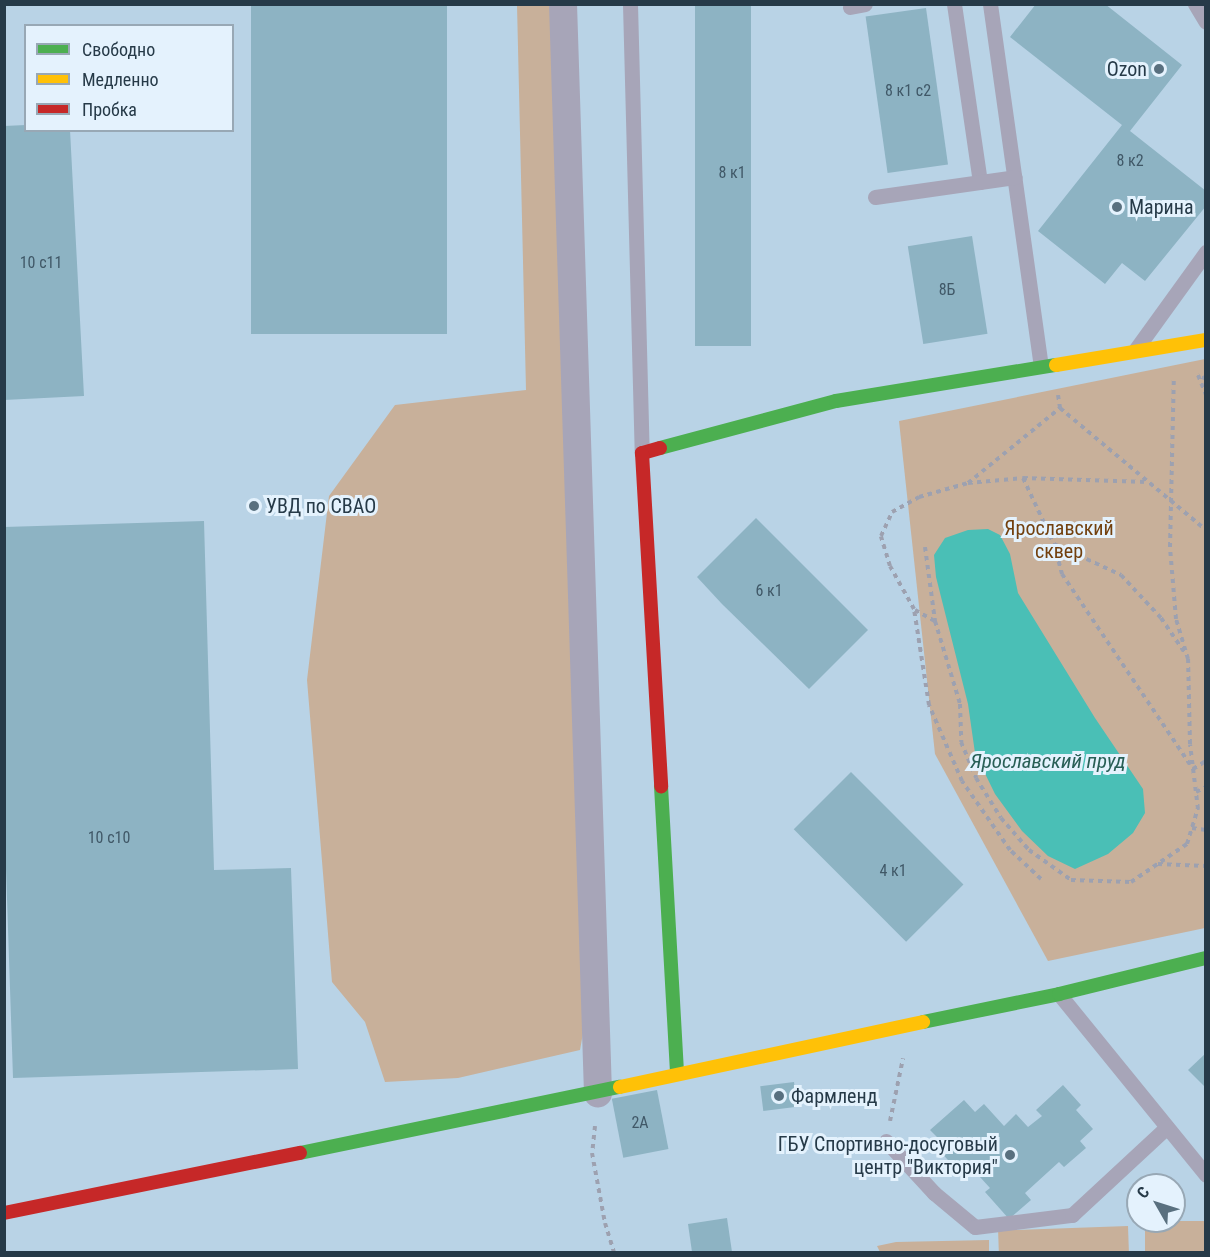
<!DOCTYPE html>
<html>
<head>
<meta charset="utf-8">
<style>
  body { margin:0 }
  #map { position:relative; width:1210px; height:1257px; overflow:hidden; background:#b9d3e6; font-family:"Roboto Condensed",sans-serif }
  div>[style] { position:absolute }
  .green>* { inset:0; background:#c8b09a; transform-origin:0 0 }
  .water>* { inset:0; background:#4abfb6 }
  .building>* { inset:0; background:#8db3c3; transform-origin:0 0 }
  .path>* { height:4px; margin-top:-2px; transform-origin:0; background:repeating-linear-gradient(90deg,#9da1b0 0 4.5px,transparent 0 9px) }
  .lane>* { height:15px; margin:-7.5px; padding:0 7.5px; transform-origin:7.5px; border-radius:7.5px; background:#a7a5b8 }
  .street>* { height:28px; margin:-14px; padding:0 14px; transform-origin:14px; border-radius:14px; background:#a7a5b8 }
  .fast>* { height:14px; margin:-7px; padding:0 7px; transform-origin:7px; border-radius:7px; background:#4caf50 }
  .slow>* { height:14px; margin:-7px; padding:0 7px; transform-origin:7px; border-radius:7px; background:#ffc107 }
  .jam>* { height:14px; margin:-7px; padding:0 7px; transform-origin:7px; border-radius:7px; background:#c62828 }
  .dots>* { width:16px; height:16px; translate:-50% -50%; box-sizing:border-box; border:3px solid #e4f2fd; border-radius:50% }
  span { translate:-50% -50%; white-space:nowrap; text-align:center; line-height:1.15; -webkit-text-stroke:6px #e4f2fd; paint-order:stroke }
  .number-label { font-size:16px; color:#405867 }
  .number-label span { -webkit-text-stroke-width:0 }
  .poi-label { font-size:20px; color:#263a48 }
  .right { translate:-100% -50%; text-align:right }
  .left { translate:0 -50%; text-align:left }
  .park-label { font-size:20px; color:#72400e }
  .water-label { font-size:21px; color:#285f56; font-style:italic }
  .frame { position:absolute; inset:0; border:6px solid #263a48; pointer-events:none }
  .legend { position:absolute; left:24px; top:24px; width:210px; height:108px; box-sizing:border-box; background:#e4f2fd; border:2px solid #98a8b5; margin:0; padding:8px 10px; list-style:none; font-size:18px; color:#263a48 }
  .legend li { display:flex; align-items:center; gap:12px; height:30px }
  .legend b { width:30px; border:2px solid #98a8b5 }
  .north { position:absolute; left:1126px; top:1173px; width:60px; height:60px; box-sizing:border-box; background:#e4f2fd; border:2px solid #98a8b5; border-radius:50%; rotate:309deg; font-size:16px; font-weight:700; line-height:24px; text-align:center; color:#263a48 }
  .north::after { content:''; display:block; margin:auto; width:21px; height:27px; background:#59707f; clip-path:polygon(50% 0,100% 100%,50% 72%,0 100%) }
</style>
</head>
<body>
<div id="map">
  <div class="green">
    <i style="clip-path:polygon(517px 5px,554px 5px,591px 988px,580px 1050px,458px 1078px,385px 1082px,365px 1022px,332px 982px,307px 680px,329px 496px,395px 405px,526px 390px)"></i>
    <i style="clip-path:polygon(1205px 359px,1205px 928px,1048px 961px,935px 754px,899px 421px)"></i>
    <i style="left:1205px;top:1221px;width:31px;height:60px;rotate:90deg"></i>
    <i style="left:1128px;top:1226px;width:26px;height:130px;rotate:88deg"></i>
    <i style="clip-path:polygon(989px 1240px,989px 1252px,880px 1252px,877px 1246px,896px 1242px)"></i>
  </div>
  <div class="water">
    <i style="clip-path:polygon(988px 529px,1000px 535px,1010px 554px,1018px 593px,1095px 718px,1143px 789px,1145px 813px,1133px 833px,1108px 854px,1075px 869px,1048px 856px,1022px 831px,995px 794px,975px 753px,968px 704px,936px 577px,934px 555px,945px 538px,968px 530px)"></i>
  </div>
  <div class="building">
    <i style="left:251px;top:4px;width:196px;height:330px"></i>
    <i style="left:695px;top:4px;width:56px;height:342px"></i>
    <i style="clip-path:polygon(1036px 4px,1105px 4px,1182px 65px,1130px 131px,1206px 191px,1206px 206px,1145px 281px,1122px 263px,1105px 284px,1038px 231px,1122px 125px,1010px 37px)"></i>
    <i style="left:926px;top:8px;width:158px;height:61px;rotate:82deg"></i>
    <i style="clip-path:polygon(26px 125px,26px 130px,70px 130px,84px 396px,4px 400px,4px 126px)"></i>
    <i style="left:972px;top:236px;width:99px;height:65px;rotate:81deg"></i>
    <i style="clip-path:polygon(756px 518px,868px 630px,809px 689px,722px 604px,697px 577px)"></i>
    <i style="clip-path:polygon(204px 521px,214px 870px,291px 868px,298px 1069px,13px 1078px,4px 809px,4px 527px)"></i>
    <i style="left:851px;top:772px;width:159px;height:81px;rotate:45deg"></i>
    <i style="clip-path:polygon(1206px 1053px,1206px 1088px,1188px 1070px)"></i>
    <i style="left:794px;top:1082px;width:25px;height:34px;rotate:83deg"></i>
    <i style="clip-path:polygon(1063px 1085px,1081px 1105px,1076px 1110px,1093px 1129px,1080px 1141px,1086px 1148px,1064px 1167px,1059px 1162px,1025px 1193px,1031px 1200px,1009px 1219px,985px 1192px,990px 1188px,969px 1165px,960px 1173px,936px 1147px,941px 1141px,930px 1130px,964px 1100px,975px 1112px,984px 1104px,1004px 1126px,1016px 1114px,1028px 1127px,1042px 1116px,1036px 1110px)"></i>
    <i style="left:657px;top:1090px;width:60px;height:46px;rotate:79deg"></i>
    <i style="clip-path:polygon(727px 1218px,732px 1252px,692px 1252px,688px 1224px)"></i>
  </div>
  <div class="path">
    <i style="left:1206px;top:379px;width:9px;rotate:-153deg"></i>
    <i style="left:1198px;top:375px;width:22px;rotate:68deg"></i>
    <i style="left:1058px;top:395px;width:13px;rotate:81deg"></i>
    <i style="left:1060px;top:408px;width:190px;rotate:39.9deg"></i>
    <i style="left:1023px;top:478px;width:73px;rotate:64.8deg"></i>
    <i style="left:1054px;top:544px;width:31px;rotate:75deg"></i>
    <i style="left:1062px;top:574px;width:235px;rotate:56.1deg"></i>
    <i style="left:1193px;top:769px;width:15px;rotate:-32deg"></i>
    <i style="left:968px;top:483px;width:55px;rotate:-5.2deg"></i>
    <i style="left:1023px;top:478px;width:124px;rotate:1.8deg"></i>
    <i style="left:1054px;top:544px;width:74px;rotate:24.8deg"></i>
    <i style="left:1121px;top:575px;width:59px;rotate:47.1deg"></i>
    <i style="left:1161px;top:618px;width:42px;rotate:55.6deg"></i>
    <i style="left:925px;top:547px;width:75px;rotate:82.3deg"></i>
    <i style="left:935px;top:621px;width:87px;rotate:73.2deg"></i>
    <i style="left:960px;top:704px;width:38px;rotate:88deg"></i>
    <i style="left:961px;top:742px;width:39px;rotate:67deg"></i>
    <i style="left:976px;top:778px;width:47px;rotate:58deg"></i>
    <i style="left:1001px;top:818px;width:43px;rotate:48.8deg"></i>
    <i style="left:1029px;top:850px;width:52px;rotate:35.5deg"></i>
    <i style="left:1071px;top:880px;width:60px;rotate:1.9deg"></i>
    <i style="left:1131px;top:882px;width:68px;rotate:-34.2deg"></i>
    <i style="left:1187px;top:844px;width:37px;rotate:-73deg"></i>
    <i style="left:1198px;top:809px;width:65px;rotate:-97deg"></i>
    <i style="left:1190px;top:744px;width:85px;rotate:-91.3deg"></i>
    <i style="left:1188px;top:659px;width:42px;rotate:-106.7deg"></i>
    <i style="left:1176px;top:619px;width:72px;rotate:-94.8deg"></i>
    <i style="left:1170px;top:547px;width:171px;rotate:-88.7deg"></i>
    <i style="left:915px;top:610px;width:23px;rotate:29deg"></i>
    <i style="left:1196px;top:792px;width:11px;rotate:-27deg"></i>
    <i style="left:1192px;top:828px;width:14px;rotate:8deg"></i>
    <i style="left:1158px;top:864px;width:48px;rotate:2.4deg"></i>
    <i style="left:1041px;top:879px;width:42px;rotate:-136.9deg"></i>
    <i style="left:1010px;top:850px;width:84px;rotate:-124.8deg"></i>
    <i style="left:962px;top:781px;width:83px;rotate:-113.5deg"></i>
    <i style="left:929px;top:705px;width:97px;rotate:-98.9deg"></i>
    <i style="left:914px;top:609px;width:49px;rotate:-119.2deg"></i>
    <i style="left:890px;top:566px;width:31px;rotate:-107deg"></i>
    <i style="left:881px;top:536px;width:26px;rotate:-65deg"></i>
    <i style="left:892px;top:512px;width:31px;rotate:-29deg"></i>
    <i style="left:919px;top:497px;width:51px;rotate:-15.9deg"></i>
    <i style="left:968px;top:483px;width:119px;rotate:-39.2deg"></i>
    <i style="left:890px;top:1121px;width:64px;rotate:-78.3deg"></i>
    <i style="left:595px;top:1126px;width:27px;rotate:96deg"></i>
    <i style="left:592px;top:1153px;width:71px;rotate:79.5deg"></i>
    <i style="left:605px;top:1223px;width:30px;rotate:73deg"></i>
  </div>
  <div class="lane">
    <i style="left:630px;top:4px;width:449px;rotate:88.5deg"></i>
    <i style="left:954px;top:4px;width:180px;rotate:81.7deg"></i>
    <i style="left:990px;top:4px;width:365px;rotate:82deg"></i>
    <i style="left:1195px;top:4px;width:21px;rotate:59deg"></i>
    <i style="left:850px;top:7px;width:15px;rotate:-11deg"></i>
    <i style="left:875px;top:197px;width:141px;rotate:-8.1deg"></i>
    <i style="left:1136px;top:349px;width:120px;rotate:-54.2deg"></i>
    <i style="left:1059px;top:994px;width:233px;rotate:50.9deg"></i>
    <i style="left:886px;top:1141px;width:71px;rotate:47.3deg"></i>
    <i style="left:934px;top:1193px;width:53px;rotate:39.7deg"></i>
    <i style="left:975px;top:1227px;width:98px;rotate:-7.1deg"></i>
    <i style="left:1072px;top:1215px;width:129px;rotate:-42.8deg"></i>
  </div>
  <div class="street">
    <i style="left:563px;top:4px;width:1090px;rotate:88.16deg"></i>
  </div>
  <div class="fast">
    <i style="left:660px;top:448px;width:182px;rotate:-15deg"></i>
    <i style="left:836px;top:401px;width:223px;rotate:-9.3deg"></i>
    <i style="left:661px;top:786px;width:287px;rotate:86.8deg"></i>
    <i style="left:923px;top:1022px;width:139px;rotate:-11.6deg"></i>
    <i style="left:1059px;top:994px;width:151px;rotate:-13.8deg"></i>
    <i style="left:300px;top:1153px;width:327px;rotate:-11.7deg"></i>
  </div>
  <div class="slow">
    <i style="left:1056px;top:365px;width:152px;rotate:-9.5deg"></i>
    <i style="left:620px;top:1087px;width:310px;rotate:-12.1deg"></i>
  </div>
  <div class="jam">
    <i style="left:660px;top:448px;width:19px;rotate:164deg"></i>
    <i style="left:642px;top:453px;width:334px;rotate:86.7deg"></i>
    <i style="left:4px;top:1213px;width:302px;rotate:-11.5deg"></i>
  </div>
  <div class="dots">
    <i style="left:1159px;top:69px;background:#59707f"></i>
    <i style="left:1117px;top:207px;background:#59707f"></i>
    <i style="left:254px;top:506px;background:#59707f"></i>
    <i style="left:779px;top:1096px;background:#59707f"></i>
    <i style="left:1010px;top:1155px;background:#59707f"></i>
  </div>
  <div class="number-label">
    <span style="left:908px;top:91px">8 к1 с2</span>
    <span style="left:1130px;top:161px">8 к2</span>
    <span style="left:732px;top:173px">8 к1</span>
    <span style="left:41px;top:263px">10 с11</span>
    <span style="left:947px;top:290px">8Б</span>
    <span style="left:769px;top:591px">6 к1</span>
    <span style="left:109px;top:838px">10 с10</span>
    <span style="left:893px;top:871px">4 к1</span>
    <span style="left:640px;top:1123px">2А</span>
  </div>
  <div class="poi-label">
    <span class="right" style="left:1147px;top:69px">Ozon</span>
    <span class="left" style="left:1129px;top:207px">Марина</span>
    <span class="left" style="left:266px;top:506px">УВД по СВАО</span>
    <span class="left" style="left:791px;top:1096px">Фармленд</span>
    <span class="right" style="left:998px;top:1156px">ГБУ Спортивно-досуговый<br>центр "Виктория"</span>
  </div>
  <div class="park-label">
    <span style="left:1059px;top:540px">Ярославский<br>сквер</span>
  </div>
  <div class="water-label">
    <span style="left:1048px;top:761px">Ярославский пруд</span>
  </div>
  <div class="frame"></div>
  <ul class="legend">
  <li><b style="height:8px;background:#4caf50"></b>Свободно</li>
  <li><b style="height:8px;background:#ffc107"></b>Медленно</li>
  <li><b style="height:8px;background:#c62828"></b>Пробка</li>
  </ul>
  <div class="north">С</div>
</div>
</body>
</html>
